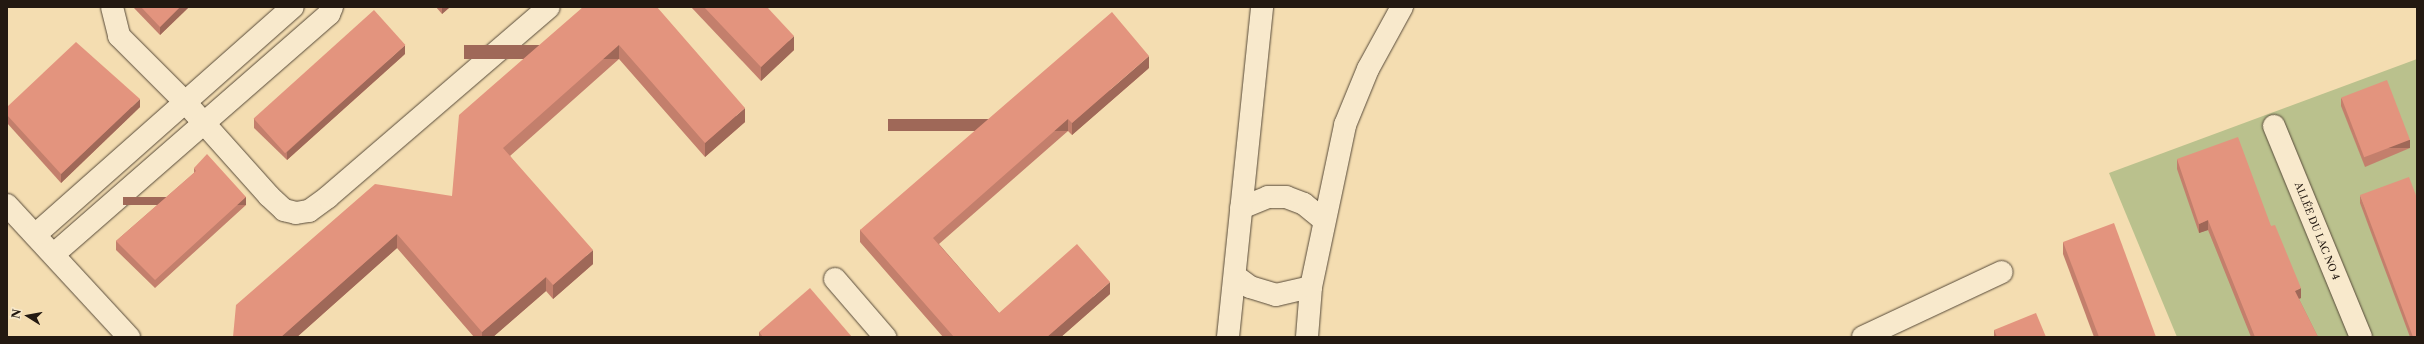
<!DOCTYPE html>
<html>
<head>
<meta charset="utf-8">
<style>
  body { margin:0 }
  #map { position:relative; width:2424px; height:344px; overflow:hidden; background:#f4ddb1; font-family:"Libre Caslon Text",serif }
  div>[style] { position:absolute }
  .green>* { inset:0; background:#bac18d }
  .roads { filter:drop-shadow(0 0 1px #574a39) drop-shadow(0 0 1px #574a39) }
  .minor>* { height:22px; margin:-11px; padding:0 11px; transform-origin:11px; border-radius:11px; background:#f8e9cc }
  .wall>* { inset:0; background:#c37f6c }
  .shaded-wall>* { inset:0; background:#9f6858; transform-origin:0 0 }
  .building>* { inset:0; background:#e3947e; transform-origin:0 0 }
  span { translate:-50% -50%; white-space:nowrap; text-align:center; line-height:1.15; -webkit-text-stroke:3.5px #f8e9cc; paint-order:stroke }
  .street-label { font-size:10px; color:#231911 }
  .frame { position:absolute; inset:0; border:8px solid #231911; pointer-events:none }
  .north { position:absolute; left:8px; top:296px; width:40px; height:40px; -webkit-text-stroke:3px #f8e9cc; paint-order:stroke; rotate:281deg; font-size:11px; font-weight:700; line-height:16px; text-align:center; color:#231911 }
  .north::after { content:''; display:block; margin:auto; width:14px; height:18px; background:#231911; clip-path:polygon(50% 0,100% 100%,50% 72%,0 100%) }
</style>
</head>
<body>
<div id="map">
  <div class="green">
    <i style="clip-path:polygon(2417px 59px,2417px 337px,2177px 337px,2109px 173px)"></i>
  </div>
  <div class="roads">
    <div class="minor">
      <i style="left:112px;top:7px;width:30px;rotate:76deg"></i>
      <i style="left:119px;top:36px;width:93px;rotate:45deg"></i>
      <i style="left:185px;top:102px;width:126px;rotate:48.2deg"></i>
      <i style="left:269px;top:196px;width:21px;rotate:43deg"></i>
      <i style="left:284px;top:210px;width:12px;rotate:14deg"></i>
      <i style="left:296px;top:213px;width:13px;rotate:-9deg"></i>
      <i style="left:309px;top:211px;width:24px;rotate:-36deg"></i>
      <i style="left:328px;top:197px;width:291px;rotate:-40.7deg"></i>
      <i style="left:2274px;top:126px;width:228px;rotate:67.6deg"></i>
      <i style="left:7px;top:205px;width:180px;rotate:47.3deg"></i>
      <i style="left:1241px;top:208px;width:29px;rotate:-22deg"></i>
      <i style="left:1268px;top:197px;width:18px"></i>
      <i style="left:1286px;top:197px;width:19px;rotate:21deg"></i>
      <i style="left:1304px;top:204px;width:26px;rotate:39deg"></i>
      <i style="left:35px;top:235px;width:344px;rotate:-41.5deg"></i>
      <i style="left:54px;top:254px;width:365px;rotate:-41.1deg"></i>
      <i style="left:329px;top:14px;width:8px;rotate:-67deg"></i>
      <i style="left:1235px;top:276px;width:19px;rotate:36deg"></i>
      <i style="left:1250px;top:287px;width:27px;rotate:17deg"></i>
      <i style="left:1276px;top:295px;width:36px;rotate:-13deg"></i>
      <i style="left:835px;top:279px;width:77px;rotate:49.2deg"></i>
      <i style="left:1228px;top:337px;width:332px;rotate:-84.1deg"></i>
      <i style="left:1307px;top:337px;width:50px;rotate:-85.4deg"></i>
      <i style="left:1311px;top:287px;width:166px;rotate:-78.1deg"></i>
      <i style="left:1345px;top:125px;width:61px;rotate:-67.7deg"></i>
      <i style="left:1368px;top:69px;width:71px;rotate:-61.3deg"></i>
      <i style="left:1863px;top:337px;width:153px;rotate:-25.1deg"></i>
    </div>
  </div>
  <div class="wall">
    <i style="clip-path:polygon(133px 7px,188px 7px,188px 8px,160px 35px)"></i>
    <i style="clip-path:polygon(436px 7px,450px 7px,442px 14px)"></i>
    <i style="clip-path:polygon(583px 7px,745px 122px,705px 157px,619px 59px,510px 156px,593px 264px,553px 299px,546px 291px,493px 337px,474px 337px,397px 248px,297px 337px,233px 337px,452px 196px)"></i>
    <i style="clip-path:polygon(691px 7px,767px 7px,794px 50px,761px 81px)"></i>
    <i style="clip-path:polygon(405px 54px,287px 160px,254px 128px,254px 119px)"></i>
    <i style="clip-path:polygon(1149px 68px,1072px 135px,1068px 131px,939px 244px,999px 313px,1110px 294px,1061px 337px,943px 337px,860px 242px,860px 230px)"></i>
    <i style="clip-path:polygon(2341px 98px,2410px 148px,2365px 167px,2341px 106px)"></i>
    <i style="clip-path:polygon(7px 107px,140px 107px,61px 183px,7px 123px)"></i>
    <i style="clip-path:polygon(2177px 159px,2271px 226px,2301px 298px,2299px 299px,2318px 337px,2251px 337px,2208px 230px,2199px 233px,2177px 169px)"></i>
    <i style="clip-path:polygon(194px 168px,246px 205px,155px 288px,116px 250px,116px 241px,194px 173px)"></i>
    <i style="clip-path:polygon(2360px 195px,2417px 337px,2410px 337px,2360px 203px)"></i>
    <i style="clip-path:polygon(2063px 242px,2156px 337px,2094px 337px,2063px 254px)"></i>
    <i style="clip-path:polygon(1994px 330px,2046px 337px,1994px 337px)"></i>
    <i style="clip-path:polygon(759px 332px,852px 337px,759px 337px)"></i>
  </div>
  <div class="shaded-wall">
    <i style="clip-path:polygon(180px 7px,188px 7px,188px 8px,160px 35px,160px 27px)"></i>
    <i style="clip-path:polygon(442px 7px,450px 7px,442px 14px)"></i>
    <i style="clip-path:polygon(794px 36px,794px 50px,761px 81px,761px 67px)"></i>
    <i style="clip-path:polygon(405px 45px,405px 54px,287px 160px,287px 152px)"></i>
    <i style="left:619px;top:45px;width:14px;height:155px;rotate:90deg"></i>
    <i style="clip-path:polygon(1149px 56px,1149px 68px,1072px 135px,1072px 123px)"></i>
    <i style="clip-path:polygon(140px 99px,140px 107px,61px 183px,61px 174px)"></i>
    <i style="clip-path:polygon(745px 108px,745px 122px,705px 157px,705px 143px)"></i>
    <i style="left:1068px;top:119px;width:12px;height:180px;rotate:90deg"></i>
    <i style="left:2410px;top:140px;width:8px;height:49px;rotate:90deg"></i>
    <i style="left:246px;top:197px;width:8px;height:123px;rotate:90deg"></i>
    <i style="clip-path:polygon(2208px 220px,2208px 230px,2199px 233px,2199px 224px)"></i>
    <i style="clip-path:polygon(397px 234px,397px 248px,297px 337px,281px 337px)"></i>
    <i style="clip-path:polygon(593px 250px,593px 264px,553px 299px,553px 285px)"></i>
    <i style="clip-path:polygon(546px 277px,546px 291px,493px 337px,482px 337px,482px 332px)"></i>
    <i style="clip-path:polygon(1110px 282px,1110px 294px,1061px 337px,1047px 337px)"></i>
    <i style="clip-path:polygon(2301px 288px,2301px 298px,2295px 300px,2295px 291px)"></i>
  </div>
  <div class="building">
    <i style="clip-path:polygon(141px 7px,180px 7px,160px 27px)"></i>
    <i style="clip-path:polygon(583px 7px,657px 7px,745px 108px,705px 143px,619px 45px,503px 148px,593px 250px,553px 285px,546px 277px,482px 332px,397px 234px,281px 337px,233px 337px,236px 305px,375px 184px,452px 196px,459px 115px)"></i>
    <i style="clip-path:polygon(704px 7px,767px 7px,794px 36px,761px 67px)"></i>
    <i style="left:374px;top:10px;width:47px;height:162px;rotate:48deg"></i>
    <i style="clip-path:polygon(1112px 12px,1149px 56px,1072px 123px,1068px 119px,933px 238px,999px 313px,1077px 244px,1110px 282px,1047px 337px,954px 337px,860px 230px)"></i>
    <i style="clip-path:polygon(76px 42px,140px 99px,61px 174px,7px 115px,7px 107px)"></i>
    <i style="left:2387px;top:80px;width:64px;height:49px;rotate:69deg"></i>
    <i style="clip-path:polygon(2238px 137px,2271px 226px,2275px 225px,2301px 288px,2295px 291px,2318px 337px,2255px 337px,2208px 220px,2199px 224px,2177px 159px)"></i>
    <i style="clip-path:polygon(207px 154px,246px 197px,155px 280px,116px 241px,196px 171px,194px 168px)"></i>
    <i style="clip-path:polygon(2409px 177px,2417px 198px,2417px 337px,2413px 337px,2360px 195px)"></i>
    <i style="clip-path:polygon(2114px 223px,2156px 337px,2099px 337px,2063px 242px)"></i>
    <i style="clip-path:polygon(810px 288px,852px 337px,763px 337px,759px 332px)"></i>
    <i style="clip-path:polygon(2036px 313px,2046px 337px,1997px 337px,1994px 330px)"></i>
  </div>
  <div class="street-label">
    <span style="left:2317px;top:231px;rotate:68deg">ALLÉE DU LAC NO 4</span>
  </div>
  <div class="frame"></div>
  <div class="north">N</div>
</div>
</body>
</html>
